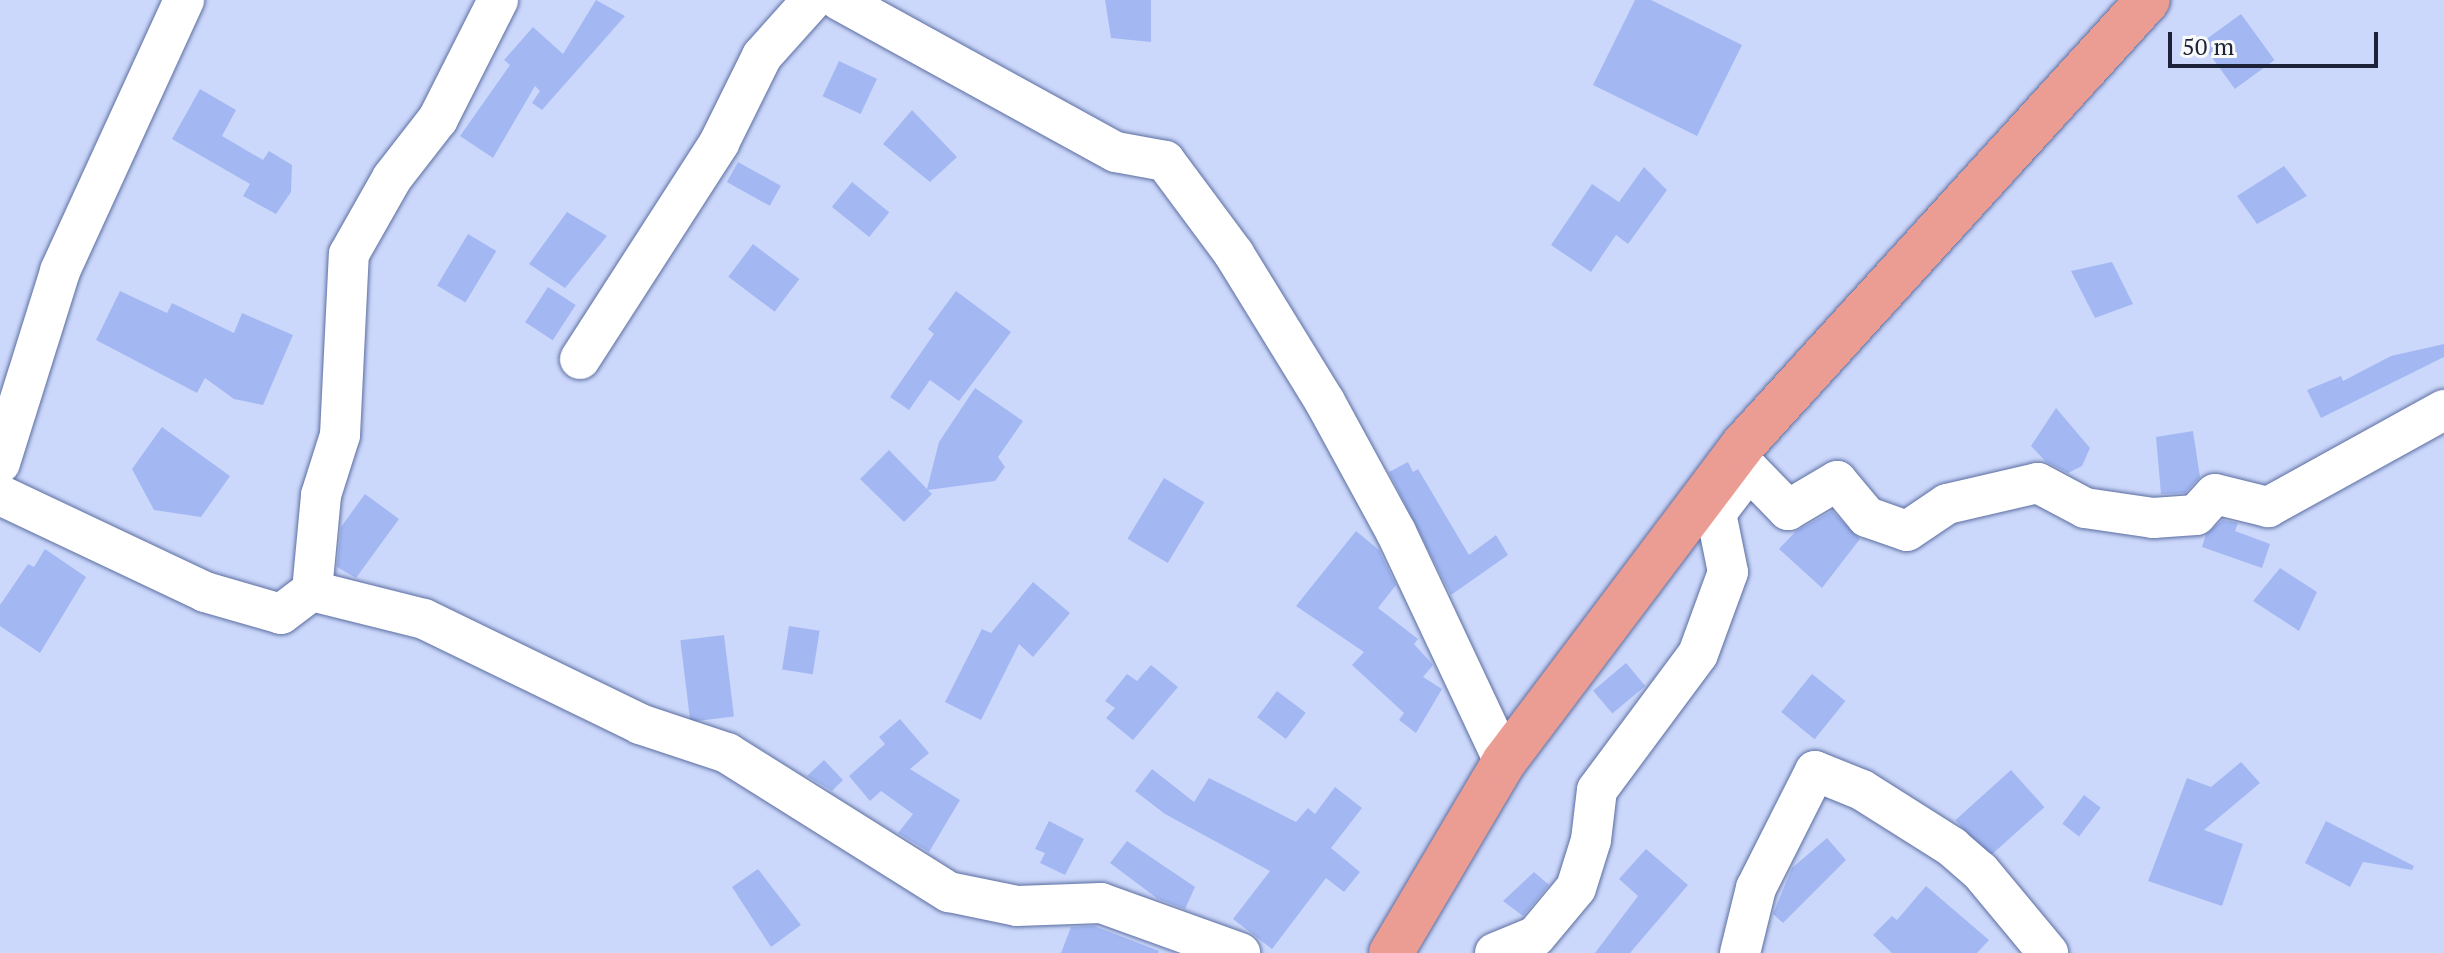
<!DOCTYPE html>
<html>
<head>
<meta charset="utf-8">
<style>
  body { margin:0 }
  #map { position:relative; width:2444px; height:953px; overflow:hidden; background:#ccd8fb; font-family:"PT Serif",serif }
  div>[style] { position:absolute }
  .building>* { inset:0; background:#a3b8f3; transform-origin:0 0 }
  .roads { filter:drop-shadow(0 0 2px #5c6ea1) drop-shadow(0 0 2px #5c6ea1) }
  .minor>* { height:40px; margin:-20px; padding:0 20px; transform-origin:20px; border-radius:20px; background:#fff }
  .major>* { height:44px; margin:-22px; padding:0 22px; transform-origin:22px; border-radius:22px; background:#eb9d94 }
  span { translate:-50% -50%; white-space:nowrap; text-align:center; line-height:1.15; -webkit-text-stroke:6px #fafafa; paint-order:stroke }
  .scale { position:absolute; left:2168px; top:32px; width:210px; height:36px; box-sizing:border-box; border:4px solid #1c2338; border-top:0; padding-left:10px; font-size:24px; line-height:28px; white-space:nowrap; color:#1c2338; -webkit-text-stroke:6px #fafafa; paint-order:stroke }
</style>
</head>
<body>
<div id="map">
  <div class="building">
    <i style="clip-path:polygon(596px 0,625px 16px,542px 110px,532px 103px,540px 91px,535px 86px,493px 158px,460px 136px,510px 65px,504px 60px,533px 27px,563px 54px)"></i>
    <i style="clip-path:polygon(1105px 0,1151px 0,1151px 42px,1111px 38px)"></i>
    <i style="clip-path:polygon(1635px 0,1651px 0,1742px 45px,1697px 136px,1593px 85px)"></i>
    <i style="left:2241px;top:14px;width:57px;height:49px;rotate:54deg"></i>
    <i style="left:839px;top:61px;width:42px;height:39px;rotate:25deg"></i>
    <i style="clip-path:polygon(200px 89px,236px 110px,222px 136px,263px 160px,269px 151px,292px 165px,291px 192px,276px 214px,243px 196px,250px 184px,172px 139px)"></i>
    <i style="clip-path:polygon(912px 110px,957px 157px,930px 182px,883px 144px)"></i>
    <i style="left:738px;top:162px;width:49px;height:23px;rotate:29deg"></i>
    <i style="clip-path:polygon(2284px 166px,2307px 196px,2257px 224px,2237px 196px)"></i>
    <i style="clip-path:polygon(1644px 167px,1667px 190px,1628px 244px,1616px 235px,1591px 272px,1551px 245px,1592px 184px,1619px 202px)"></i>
    <i style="left:852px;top:182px;width:48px;height:32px;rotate:39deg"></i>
    <i style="clip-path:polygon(567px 212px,607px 236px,565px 288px,529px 264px)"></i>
    <i style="left:468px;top:234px;width:33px;height:60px;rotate:31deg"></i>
    <i style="left:753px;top:244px;width:58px;height:41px;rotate:37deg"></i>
    <i style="clip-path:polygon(2112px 262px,2133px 304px,2095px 318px,2071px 271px)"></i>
    <i style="left:548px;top:287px;width:33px;height:42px;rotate:33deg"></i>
    <i style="clip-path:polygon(120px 291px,167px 313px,172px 303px,234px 333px,242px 313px,293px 335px,263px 405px,234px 399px,205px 378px,197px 393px,96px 340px)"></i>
    <i style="clip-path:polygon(956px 291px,1011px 332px,959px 401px,930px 380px,909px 410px,890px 397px,934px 334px,928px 329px)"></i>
    <i style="clip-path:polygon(2444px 344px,2444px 357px,2321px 418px,2307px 390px,2341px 376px,2343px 381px,2391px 356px)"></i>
    <i style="clip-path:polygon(975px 388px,1023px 421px,998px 457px,1005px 467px,995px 481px,928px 490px,932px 494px,904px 522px,860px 479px,889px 450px,927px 489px,939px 442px)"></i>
    <i style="clip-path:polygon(2056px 408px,2090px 448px,2082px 466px,2068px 473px,2046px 462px,2031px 446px)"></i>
    <i style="clip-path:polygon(162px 427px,230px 476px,201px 517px,154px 510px,132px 469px)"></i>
    <i style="clip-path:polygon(2193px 431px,2200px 477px,2185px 493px,2161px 494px,2156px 437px)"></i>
    <i style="clip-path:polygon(1408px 462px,1413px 472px,1418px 469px,1469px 555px,1496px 535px,1508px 555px,1451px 595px,1389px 472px)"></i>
    <i style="left:1164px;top:478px;width:47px;height:71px;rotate:31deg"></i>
    <i style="clip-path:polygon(365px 494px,399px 519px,356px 578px,337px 567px,341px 527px)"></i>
    <i style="clip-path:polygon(1832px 511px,1860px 539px,1822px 588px,1779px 549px,1796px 531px)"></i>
    <i style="clip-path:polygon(2223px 520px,2238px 523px,2235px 531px,2270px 544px,2262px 568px,2202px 547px,2206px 534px)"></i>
    <i style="clip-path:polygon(1356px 531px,1379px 550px,1396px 585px,1378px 608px,1418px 639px,1414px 644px,1433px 665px,1423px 677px,1442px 689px,1416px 733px,1399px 720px,1404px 713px,1352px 665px,1364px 652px,1296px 606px)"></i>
    <i style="clip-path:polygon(45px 549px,86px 577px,40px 653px,0 626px,0 605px,28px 564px,34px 567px)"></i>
    <i style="clip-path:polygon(2280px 568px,2317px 592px,2299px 631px,2253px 601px)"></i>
    <i style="clip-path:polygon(1033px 582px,1070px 613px,1033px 657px,1019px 644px,981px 720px,945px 702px,982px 629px,991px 633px)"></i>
    <i style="left:789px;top:626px;width:31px;height:44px;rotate:9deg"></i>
    <i style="left:724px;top:635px;width:82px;height:44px;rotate:83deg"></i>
    <i style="left:1626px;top:663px;width:30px;height:43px;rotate:50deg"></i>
    <i style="clip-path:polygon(1151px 665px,1178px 687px,1133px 740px,1106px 718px,1115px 708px,1105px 701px,1127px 674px,1137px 681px)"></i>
    <i style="left:1812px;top:674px;width:43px;height:49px;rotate:39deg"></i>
    <i style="left:1277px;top:691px;width:36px;height:33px;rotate:37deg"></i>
    <i style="clip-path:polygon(900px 719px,929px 753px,910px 769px,960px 800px,929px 852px,898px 833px,913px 814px,881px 791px,870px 801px,849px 776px,885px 744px,879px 737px)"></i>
    <i style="clip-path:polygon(824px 760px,843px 780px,832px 791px,807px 776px)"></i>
    <i style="clip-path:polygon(2241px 762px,2260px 783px,2204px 830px,2243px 844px,2222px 906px,2148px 881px,2187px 778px,2211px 787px)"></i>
    <i style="clip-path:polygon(1152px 769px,1194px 802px,1209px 778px,1296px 822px,1308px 808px,1315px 814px,1335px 787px,1362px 808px,1331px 848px,1360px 872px,1344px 892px,1326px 878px,1272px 949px,1233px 919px,1270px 871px,1165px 814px,1135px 791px)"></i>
    <i style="left:2011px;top:770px;width:50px;height:75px;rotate:48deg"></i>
    <i style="left:2084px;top:795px;width:21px;height:36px;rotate:37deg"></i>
    <i style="clip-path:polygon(1049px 821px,1084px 839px,1065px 875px,1040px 863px,1045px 853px,1035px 849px)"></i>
    <i style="clip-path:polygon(2326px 821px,2414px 866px,2412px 870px,2363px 862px,2350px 887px,2305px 863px)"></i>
    <i style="clip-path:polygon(1827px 838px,1846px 860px,1783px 923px,1773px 914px,1792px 868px)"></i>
    <i style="clip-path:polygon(1127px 841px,1195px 887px,1185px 909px,1158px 899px,1110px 863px)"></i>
    <i style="clip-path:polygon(1646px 849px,1688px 885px,1630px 953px,1595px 953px,1638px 896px,1619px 879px)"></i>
    <i style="clip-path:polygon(758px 869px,801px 925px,771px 947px,732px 887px)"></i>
    <i style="clip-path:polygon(1534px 872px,1549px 885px,1523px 916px,1503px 901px)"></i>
    <i style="clip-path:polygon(1926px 886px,1989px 940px,1977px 953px,1892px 953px,1873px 935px,1892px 916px,1897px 920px)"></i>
    <i style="clip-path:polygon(1094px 926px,1159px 951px,1158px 953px,1061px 953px,1071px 927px)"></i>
  </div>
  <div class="roads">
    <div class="minor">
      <i style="left:839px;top:0;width:316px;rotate:28.8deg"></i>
      <i style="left:1116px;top:152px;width:50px;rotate:10.4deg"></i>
      <i style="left:1165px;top:161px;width:116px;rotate:53.4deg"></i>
      <i style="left:1234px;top:254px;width:174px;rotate:58.4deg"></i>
      <i style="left:1325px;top:402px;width:148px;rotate:61.4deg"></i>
      <i style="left:1396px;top:532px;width:254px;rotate:64.8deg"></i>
      <i style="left:580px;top:359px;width:257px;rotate:-57.2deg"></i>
      <i style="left:719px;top:143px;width:97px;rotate:-63.7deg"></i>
      <i style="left:762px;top:56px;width:75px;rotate:-48.2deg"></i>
      <i style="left:0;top:463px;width:201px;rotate:-72.6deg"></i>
      <i style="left:60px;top:271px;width:298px;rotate:-65.4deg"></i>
      <i style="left:0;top:495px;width:227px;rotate:25.3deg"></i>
      <i style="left:205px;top:592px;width:79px;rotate:16.1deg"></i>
      <i style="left:281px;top:614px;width:39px;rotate:-37deg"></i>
      <i style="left:312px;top:591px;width:96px;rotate:-84.6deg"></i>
      <i style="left:321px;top:495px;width:63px;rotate:-72.4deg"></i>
      <i style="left:340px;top:435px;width:181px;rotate:-87.2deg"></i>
      <i style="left:349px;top:254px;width:87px;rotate:-60.5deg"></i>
      <i style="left:392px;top:178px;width:75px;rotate:-52.1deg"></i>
      <i style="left:438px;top:119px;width:133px;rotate:-63.2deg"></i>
      <i style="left:312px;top:591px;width:115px;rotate:14deg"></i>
      <i style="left:424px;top:619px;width:240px;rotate:25.9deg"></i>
      <i style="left:640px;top:724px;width:92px;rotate:18.4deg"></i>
      <i style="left:727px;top:753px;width:262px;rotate:32.1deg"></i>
      <i style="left:949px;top:892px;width:69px;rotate:11.6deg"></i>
      <i style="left:1017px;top:906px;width:84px;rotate:-2deg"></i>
      <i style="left:1101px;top:903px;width:148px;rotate:19.8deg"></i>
      <i style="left:1495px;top:953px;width:44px;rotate:-22.5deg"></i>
      <i style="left:1536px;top:936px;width:62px;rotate:-50.2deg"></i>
      <i style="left:1576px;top:888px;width:50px;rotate:-72.6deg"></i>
      <i style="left:1591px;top:840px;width:50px;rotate:-83.2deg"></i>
      <i style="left:1597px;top:790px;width:169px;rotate:-53.4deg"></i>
      <i style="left:1698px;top:654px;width:87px;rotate:-69.9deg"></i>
      <i style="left:1728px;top:572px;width:60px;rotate:-101.5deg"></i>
      <i style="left:1716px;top:513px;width:54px;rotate:-52.5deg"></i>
      <i style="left:1749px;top:470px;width:56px;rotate:45.7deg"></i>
      <i style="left:1788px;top:510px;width:57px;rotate:-30.6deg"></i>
      <i style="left:1837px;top:481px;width:47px;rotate:50.2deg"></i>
      <i style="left:1867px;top:517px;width:42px;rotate:19.3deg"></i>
      <i style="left:1907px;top:531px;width:48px;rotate:-34deg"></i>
      <i style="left:1947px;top:504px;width:93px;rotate:-13deg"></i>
      <i style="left:2038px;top:483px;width:53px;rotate:28deg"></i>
      <i style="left:2085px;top:508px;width:69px;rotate:8.4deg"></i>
      <i style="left:2153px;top:518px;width:43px;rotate:-4deg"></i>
      <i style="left:2196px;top:515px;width:28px;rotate:-48deg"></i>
      <i style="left:2215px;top:494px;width:55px;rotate:13.8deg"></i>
      <i style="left:2268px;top:507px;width:201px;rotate:-28.9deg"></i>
      <i style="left:1740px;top:953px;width:67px;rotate:-76.2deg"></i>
      <i style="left:1756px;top:888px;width:131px;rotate:-63.2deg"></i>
      <i style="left:1815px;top:771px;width:51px;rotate:22deg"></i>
      <i style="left:1862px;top:790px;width:107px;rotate:32.3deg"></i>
      <i style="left:1952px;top:847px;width:37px;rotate:41deg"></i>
      <i style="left:1980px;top:871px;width:107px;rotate:50.3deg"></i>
    </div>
    <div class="major">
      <i style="left:1391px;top:953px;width:222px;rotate:-59.4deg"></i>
      <i style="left:1504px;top:762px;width:396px;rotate:-53deg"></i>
      <i style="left:1742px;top:446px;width:603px;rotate:-47.69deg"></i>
    </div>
  </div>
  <div class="scale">50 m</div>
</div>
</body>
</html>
